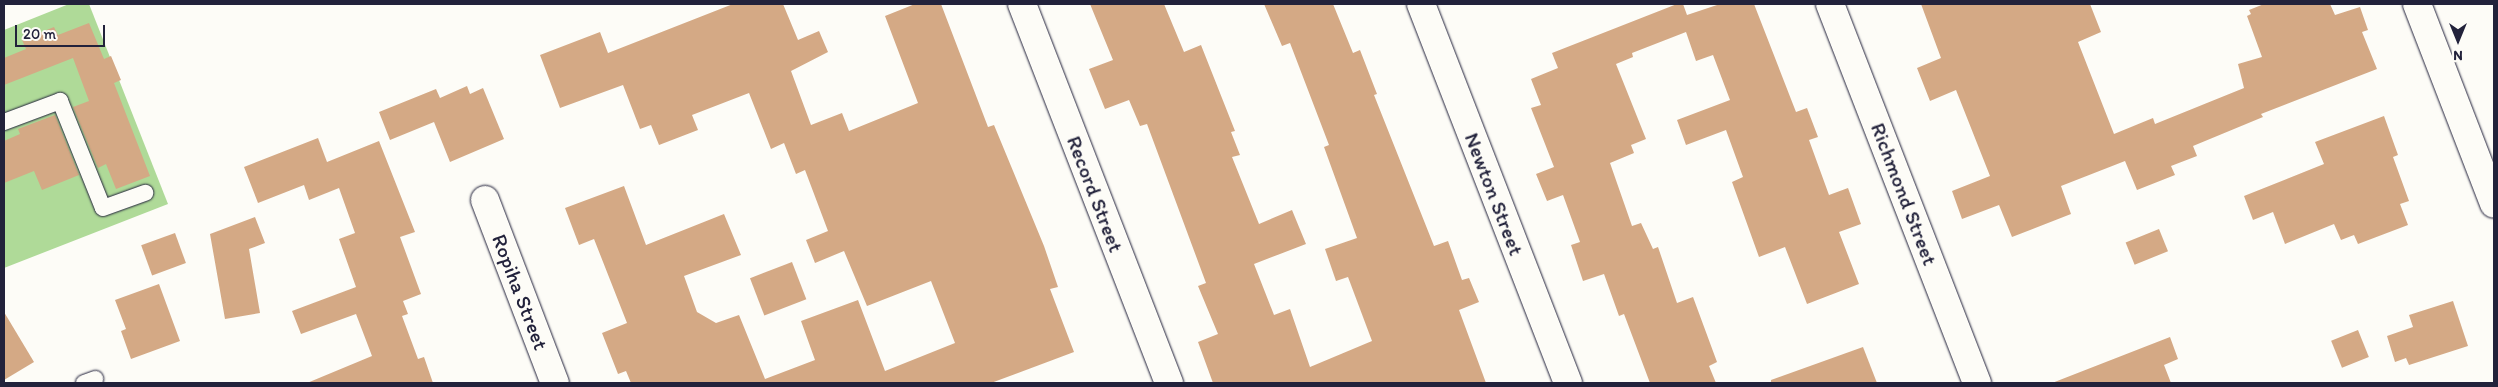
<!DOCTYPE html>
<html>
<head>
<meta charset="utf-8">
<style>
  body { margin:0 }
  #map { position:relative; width:2498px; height:387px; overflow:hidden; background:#fdfcf7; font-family:Itim,sans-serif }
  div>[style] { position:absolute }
  .green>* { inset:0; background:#afda98 }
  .building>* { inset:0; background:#d4a985; transform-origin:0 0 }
  .roads { filter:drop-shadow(0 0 1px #22223b) drop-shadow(0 0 1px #22223b) }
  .service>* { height:16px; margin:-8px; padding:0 8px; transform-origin:8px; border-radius:8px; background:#fdfcf7 }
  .minor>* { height:28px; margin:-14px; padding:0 14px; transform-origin:14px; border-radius:14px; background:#fdfcf7 }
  span { translate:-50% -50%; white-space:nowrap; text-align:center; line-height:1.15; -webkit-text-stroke:4px #fdfcf7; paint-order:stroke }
  .street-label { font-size:21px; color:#22223b }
  .frame { position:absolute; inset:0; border:5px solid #22223b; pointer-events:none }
  .north { position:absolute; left:2433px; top:15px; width:50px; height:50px; -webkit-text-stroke:4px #fdfcf7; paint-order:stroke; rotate:180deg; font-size:14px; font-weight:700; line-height:20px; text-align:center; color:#22223b }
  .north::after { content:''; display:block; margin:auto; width:18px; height:22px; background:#22223b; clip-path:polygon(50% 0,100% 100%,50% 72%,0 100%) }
  .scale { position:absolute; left:15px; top:25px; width:90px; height:22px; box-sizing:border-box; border:2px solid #22223b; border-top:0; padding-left:6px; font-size:15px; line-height:18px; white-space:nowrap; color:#22223b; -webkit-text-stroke:4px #fdfcf7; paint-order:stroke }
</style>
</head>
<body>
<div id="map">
  <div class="green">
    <i style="clip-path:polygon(69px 4px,89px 4px,168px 204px,4px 268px,4px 30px)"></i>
  </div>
  <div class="building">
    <i style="clip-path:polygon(733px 4px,783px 4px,798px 40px,819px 31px,828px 52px,791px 71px,811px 125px,842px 113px,849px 131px,918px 103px,885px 16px,915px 4px,941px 4px,988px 127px,994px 125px,1044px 246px,1058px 287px,1050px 289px,1074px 352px,991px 383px,631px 383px,626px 371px,618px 374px,602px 333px,627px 323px,594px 239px,579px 245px,565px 208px,624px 186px,646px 245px,724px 214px,741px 255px,684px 276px,697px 312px,716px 323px,739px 315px,765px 379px,815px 360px,801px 321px,858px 300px,885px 371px,955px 343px,931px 281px,867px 306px,844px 251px,815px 263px,806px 240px,828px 231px,805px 170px,796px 174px,784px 143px,771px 149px,749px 93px,692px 115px,698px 130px,659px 145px,651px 125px,640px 129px,623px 85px,560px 108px,540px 55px,600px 32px,608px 53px)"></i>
    <i style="clip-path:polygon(1090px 4px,1164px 4px,1184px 52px,1201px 45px,1235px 131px,1231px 132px,1240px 155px,1232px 157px,1259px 224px,1292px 210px,1306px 244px,1254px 264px,1274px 315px,1290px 309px,1310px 367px,1372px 341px,1348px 277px,1336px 281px,1325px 249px,1357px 238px,1324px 147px,1329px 145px,1290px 43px,1282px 46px,1264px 4px,1333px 4px,1353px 53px,1360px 50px,1377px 94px,1374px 95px,1434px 246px,1448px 241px,1462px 280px,1469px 278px,1479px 302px,1459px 310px,1486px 383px,1213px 383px,1198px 342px,1218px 334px,1198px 286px,1206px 283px,1147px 124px,1140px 126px,1129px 100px,1105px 109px,1089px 69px,1113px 60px)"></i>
    <i style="clip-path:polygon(1677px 4px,1683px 4px,1687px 15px,1720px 4px,1754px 4px,1796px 112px,1807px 108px,1818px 137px,1809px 140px,1829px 195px,1848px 188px,1861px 224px,1839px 232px,1859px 284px,1807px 304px,1785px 247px,1759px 257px,1732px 182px,1743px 177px,1726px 130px,1686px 145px,1677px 120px,1730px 100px,1713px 55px,1696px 61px,1686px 32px,1632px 53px,1633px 57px,1616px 64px,1646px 139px,1631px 145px,1634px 153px,1610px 163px,1632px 226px,1641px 223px,1653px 249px,1658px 247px,1677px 303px,1693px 297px,1717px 362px,1709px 366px,1716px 383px,1650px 383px,1624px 314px,1619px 316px,1604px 274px,1583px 281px,1571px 245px,1580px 242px,1563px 195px,1547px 201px,1536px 174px,1554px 167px,1531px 108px,1541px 105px,1531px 79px,1558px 68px,1552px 53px)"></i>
    <i style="clip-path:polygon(1921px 4px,2090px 4px,2101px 32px,2078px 42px,2114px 134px,2153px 118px,2155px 124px,2244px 88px,2238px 64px,2262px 57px,2247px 16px,2251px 14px,2249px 10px,2264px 4px,2330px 4px,2335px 15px,2360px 7px,2368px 30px,2362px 32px,2377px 69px,2261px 114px,2263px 117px,2193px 146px,2197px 156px,2171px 166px,2175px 175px,2137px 190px,2125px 161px,2061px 186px,2071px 214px,2012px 237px,1999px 205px,1962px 219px,1952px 191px,1990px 176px,1956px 90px,1930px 101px,1917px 68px,1941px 58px)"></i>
    <i style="clip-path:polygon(89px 23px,104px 59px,111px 56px,121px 80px,114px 83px,150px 176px,116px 189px,106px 164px,98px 168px,73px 107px,89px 101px,73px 58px,4px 85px,4px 58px,26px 49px,22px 40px,54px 27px,58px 35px)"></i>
    <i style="clip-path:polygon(467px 86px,470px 94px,483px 88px,504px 139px,450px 162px,434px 122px,390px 140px,379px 112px,436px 89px,440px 98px)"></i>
    <i style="clip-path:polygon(55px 115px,79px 175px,42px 190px,34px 171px,4px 183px,4px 141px,20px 134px,18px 129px)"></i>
    <i style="clip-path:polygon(2384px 116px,2398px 155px,2393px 157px,2409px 201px,2400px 204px,2408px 225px,2358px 244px,2354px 235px,2341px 240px,2334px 224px,2285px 244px,2273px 212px,2253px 220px,2244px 196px,2324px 164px,2315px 142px)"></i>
    <i style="clip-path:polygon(318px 138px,327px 162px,379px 141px,415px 232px,400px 237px,421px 294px,403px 301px,408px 314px,402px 316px,418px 359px,424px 357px,433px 383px,307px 383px,372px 356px,356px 314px,301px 334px,292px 311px,356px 287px,339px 239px,355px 233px,339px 188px,309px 200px,304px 185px,258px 203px,244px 167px)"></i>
    <i style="clip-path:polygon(255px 217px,265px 243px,249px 249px,260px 313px,225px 319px,210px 234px)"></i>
    <i style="left:2159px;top:229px;width:24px;height:36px;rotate:68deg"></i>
    <i style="left:175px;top:233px;width:32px;height:36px;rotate:70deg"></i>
    <i style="left:792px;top:262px;width:40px;height:45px;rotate:69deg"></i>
    <i style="clip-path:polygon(159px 284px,180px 341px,131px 359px,121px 331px,126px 329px,115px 300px)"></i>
    <i style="clip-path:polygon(2453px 301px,2468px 346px,2409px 365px,2406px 358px,2395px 362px,2387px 336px,2413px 327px,2409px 315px)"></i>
    <i style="clip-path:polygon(4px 312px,34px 362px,4px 380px)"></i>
    <i style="left:2358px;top:330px;width:29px;height:29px;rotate:68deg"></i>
    <i style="clip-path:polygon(2170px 337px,2178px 359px,2164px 365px,2171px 383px,2052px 383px)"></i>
    <i style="clip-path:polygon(1863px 347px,1877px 383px,1771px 383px,1771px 380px)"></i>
  </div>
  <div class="roads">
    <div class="service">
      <i style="left:4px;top:122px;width:60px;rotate:-20.6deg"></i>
      <i style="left:60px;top:101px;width:115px;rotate:68.1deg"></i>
      <i style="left:103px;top:208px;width:45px;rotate:-19.7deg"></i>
      <i style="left:84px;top:383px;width:12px;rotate:-20deg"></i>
    </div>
    <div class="minor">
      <i style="left:1022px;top:4px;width:407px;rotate:68.8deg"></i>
      <i style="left:1421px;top:4px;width:407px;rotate:68.8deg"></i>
      <i style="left:1830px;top:4px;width:407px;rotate:68.8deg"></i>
      <i style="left:2417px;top:4px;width:214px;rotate:68.9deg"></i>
      <i style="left:485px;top:200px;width:196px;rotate:69.1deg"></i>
    </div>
  </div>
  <div class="street-label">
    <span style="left:1095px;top:194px;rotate:69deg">Record Street</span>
    <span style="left:1494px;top:194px;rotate:69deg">Newton Street</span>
    <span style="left:1904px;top:194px;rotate:69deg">Richmond Street</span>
    <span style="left:520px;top:292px;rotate:69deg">Ropiha Street</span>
  </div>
  <div class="frame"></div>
  <div class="north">N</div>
  <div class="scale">20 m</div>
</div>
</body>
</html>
